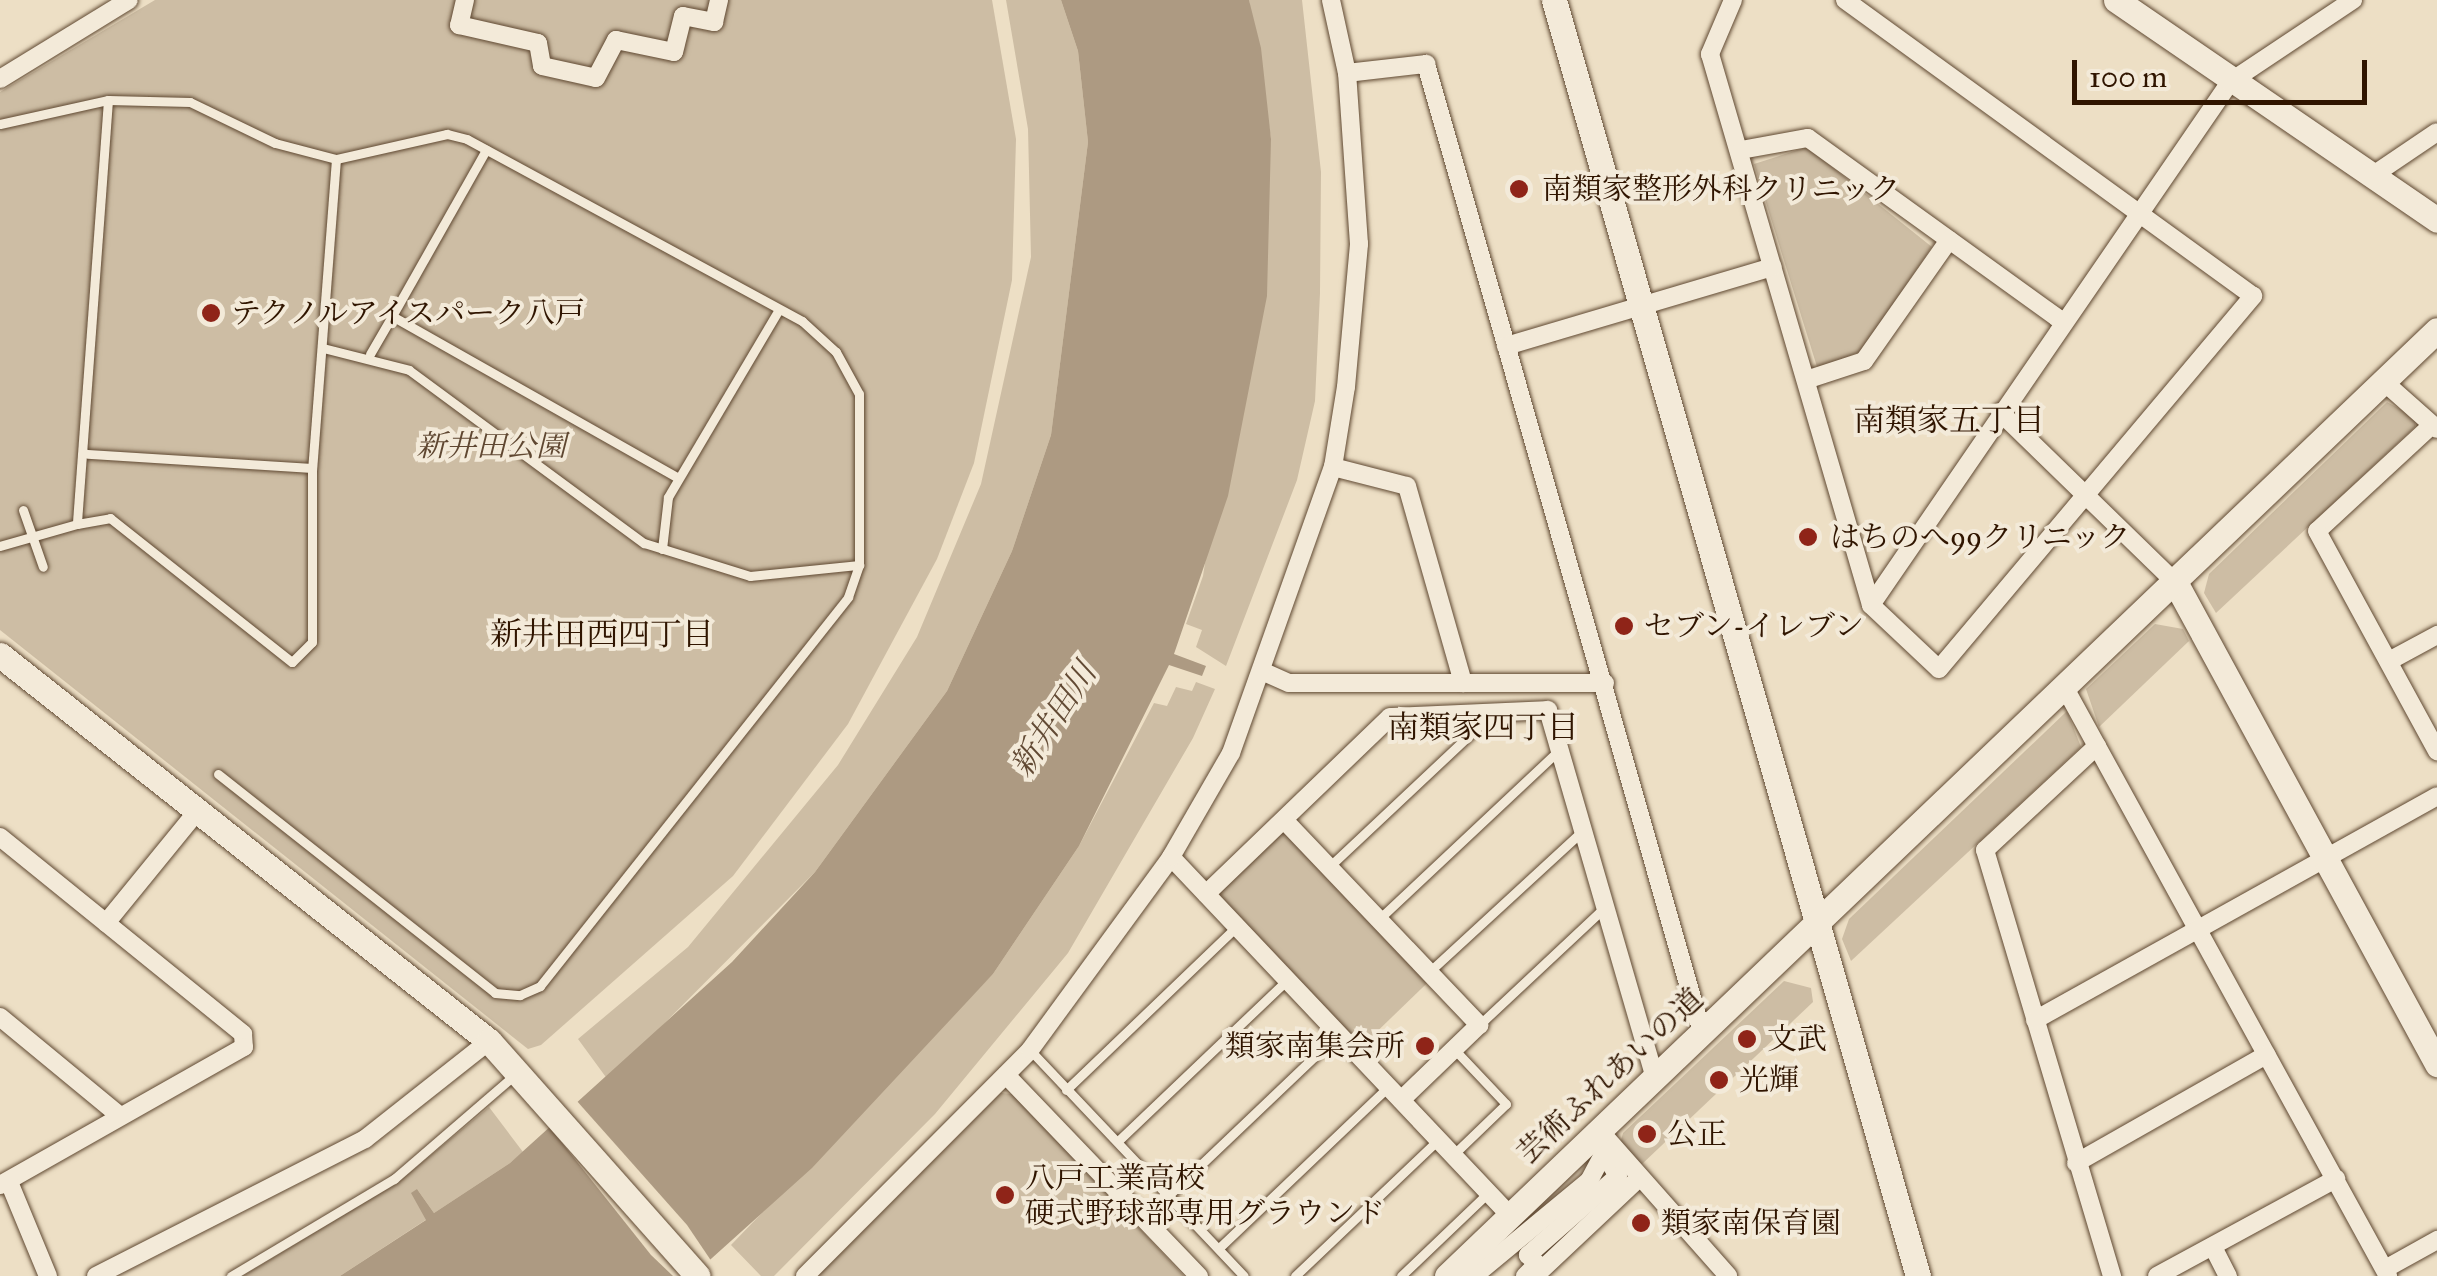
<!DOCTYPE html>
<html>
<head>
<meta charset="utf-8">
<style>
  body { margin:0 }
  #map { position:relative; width:2437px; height:1276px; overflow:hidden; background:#eddfc5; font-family:"IM FELL Great Primer","Noto Serif JP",serif }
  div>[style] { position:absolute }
  .green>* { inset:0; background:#cdbda4; transform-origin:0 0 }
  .water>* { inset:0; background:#ad9a82 }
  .pier>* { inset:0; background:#eddfc5 }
  .roads { filter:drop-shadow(0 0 2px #5f4831) drop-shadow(0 0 2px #5f4831) }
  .lane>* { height:9px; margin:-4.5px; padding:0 4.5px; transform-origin:4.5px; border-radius:4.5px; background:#f3ead9 }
  .street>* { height:18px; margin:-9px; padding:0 9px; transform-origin:9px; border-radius:9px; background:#f3ead9 }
  .secondary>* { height:25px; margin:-12.5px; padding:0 12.5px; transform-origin:12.5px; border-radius:12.5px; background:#f3ead9 }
  .dots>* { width:28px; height:28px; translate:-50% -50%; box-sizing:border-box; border:5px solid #f3ead9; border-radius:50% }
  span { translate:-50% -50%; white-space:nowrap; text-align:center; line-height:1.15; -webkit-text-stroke:8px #f3ead9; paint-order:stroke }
  .poi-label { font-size:30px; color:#301500 }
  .left { translate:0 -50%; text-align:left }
  .right { translate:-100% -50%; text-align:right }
  .park-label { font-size:30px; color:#5f4731; font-style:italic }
  .street-label { font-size:30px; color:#301500 }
  .neighbourhood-label { font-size:32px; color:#301500 }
  .water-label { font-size:32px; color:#624a34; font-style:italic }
  .scale { position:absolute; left:2072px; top:60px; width:295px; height:45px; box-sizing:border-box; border:5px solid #301500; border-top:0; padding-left:12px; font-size:30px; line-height:35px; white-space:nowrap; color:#301500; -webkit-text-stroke:8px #f3ead9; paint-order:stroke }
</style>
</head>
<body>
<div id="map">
  <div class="green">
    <i style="clip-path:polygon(155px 0,992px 0,1016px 139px,1012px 280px,974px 463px,937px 559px,848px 724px,733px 876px,541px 1045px,528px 1049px,0 630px,0 92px)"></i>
    <i style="clip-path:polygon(1006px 0,1061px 0,1078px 51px,1088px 142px,1051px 435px,1012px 551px,947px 691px,815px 872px,608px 1080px,578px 1039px,688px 947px,838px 765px,917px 637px,981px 484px,1031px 257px,1028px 129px)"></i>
    <i style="clip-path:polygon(1249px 0,1302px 0,1321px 172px,1320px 293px,1315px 401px,1297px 480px,1226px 666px,1196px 647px,1202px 630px,1186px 624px,1203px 576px,1271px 139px)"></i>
    <i style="clip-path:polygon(1807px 147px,1932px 247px,1861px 351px,1818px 370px,1754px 164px)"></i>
    <i style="clip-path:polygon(2387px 402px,2416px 418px,2415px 427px,2216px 613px,2204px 593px,2209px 574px)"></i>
    <i style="clip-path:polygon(2155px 624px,2183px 629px,2189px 641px,2099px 727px,2086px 689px)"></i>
    <i style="clip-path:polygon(1196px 682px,1215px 689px,1193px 738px,1068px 953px,935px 1114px,774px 1276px,761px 1276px,731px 1245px,993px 974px,1079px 846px,1154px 703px,1167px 706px,1176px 687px,1192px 691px)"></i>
    <i style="clip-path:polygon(2067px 711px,2081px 747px,1851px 961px,1842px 939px,1849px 919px)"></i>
    <i style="left:1284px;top:828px;width:211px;height:97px;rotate:46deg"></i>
    <i style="clip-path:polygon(1784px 981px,1811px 988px,1813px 1002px,1641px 1165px,1620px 1144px,1623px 1133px)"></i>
    <i style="clip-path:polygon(1001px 1093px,1013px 1094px,1184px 1276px,818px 1276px)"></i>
    <i style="clip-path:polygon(489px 1107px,523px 1152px,510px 1163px,434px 1213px,417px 1189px,427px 1219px,340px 1276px,243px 1276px,401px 1180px)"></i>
  </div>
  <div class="water">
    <i style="clip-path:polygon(1061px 0,1249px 0,1261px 48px,1271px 139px,1267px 296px,1228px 496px,1174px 654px,1206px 666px,1202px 676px,1169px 665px,1079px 846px,993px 974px,812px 1168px,692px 1276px,340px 1276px,426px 1220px,411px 1193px,417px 1189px,434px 1213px,510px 1163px,732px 962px,815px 872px,947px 691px,1012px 551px,1051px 435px,1088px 142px,1078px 51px)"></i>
  </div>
  <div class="pier">
    <i style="clip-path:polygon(576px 1100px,687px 1225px,714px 1265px,700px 1276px,673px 1276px,651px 1255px,547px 1124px)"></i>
  </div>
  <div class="roads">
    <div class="lane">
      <i style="left:108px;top:100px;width:82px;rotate:1.4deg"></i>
      <i style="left:190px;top:102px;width:94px;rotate:25.8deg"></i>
      <i style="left:275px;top:143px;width:63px;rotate:14.7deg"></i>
      <i style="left:336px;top:159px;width:310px;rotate:94.4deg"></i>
      <i style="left:0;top:124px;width:111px;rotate:-12.5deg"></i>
      <i style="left:108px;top:100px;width:425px;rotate:94.2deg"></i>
      <i style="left:77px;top:524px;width:80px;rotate:164.1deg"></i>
      <i style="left:392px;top:316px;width:191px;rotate:-60.5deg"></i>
      <i style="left:323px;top:348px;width:89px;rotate:14.3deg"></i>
      <i style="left:409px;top:370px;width:292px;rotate:36.4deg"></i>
      <i style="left:644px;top:543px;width:111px;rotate:17.3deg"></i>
      <i style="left:750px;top:576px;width:110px;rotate:-5.8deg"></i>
      <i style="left:370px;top:354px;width:44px;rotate:-59.9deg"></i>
      <i style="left:392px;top:316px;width:329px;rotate:29.5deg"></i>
      <i style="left:23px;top:510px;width:60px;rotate:70.7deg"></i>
      <i style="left:77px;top:524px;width:34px;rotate:-10deg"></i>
      <i style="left:110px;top:518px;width:232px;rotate:38.4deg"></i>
      <i style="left:292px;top:662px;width:28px;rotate:-45deg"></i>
      <i style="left:312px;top:642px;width:174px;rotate:-90deg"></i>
      <i style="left:312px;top:468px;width:225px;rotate:-176.4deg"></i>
      <i style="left:662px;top:549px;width:52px;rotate:-83.4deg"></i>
      <i style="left:668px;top:497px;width:218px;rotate:-59.4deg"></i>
      <i style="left:218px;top:774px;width:353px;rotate:38.3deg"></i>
      <i style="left:495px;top:993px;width:25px;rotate:5deg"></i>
      <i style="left:520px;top:995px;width:22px;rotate:-24deg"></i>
      <i style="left:540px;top:986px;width:496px;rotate:-51.6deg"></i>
      <i style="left:848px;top:597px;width:34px;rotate:-71deg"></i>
      <i style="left:859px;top:565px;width:171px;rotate:-90deg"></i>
      <i style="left:859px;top:394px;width:48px;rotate:-118.7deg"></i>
      <i style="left:836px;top:352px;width:46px;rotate:-137.6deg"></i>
      <i style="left:802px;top:321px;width:381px;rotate:-151.5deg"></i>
      <i style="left:467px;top:139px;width:21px;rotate:-166deg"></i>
      <i style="left:447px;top:134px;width:114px;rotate:167.3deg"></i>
      <i style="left:1330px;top:866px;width:219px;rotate:-43.2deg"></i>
      <i style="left:1378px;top:920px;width:247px;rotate:-43.2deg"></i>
      <i style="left:1429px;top:972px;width:207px;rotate:-42.6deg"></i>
      <i style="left:1479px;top:1025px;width:171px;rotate:-43.1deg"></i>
      <i style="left:1030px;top:1050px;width:311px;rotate:46.6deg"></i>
      <i style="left:1066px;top:1090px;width:236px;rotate:-43.8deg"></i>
      <i style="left:1118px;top:1141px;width:232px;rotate:-43.6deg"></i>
      <i style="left:1454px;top:1154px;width:72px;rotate:-43.9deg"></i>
      <i style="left:1506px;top:1104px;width:74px;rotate:-133.4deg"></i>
      <i style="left:1169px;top:1195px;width:232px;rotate:-43.6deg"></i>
      <i style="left:1219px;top:1248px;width:233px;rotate:-43.6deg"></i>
      <i style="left:231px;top:1276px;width:190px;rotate:-30.8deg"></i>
      <i style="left:394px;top:1179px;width:153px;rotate:-40.8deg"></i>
      <i style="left:1295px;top:1276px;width:197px;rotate:-43.6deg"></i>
      <i style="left:1401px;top:1276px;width:122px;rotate:-43.7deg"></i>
    </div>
    <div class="street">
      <i style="left:465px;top:0;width:26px;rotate:103deg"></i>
      <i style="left:459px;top:25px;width:81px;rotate:12.8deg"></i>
      <i style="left:538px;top:43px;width:23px;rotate:80deg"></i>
      <i style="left:542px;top:66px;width:55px;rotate:12.5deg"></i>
      <i style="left:596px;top:78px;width:43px;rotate:-62.2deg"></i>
      <i style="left:616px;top:40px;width:59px;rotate:11.7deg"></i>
      <i style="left:674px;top:52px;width:37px;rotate:-76deg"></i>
      <i style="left:683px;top:16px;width:32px;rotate:11deg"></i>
      <i style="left:714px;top:22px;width:23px;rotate:-77deg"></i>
      <i style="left:1733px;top:0;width:59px;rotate:113.1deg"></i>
      <i style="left:1710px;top:54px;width:574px;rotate:73.71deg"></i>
      <i style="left:1871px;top:605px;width:93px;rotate:43.3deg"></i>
      <i style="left:1939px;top:669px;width:488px;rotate:-49.9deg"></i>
      <i style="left:2253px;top:296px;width:504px;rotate:-144.04deg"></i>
      <i style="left:1347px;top:73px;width:80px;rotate:-6.5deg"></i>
      <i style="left:1426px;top:64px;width:1008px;rotate:74.1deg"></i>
      <i style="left:0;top:79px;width:151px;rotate:-31.5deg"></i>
      <i style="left:1741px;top:150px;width:68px;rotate:-10.2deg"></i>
      <i style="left:1808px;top:138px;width:313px;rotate:35.8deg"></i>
      <i style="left:2372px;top:176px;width:78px;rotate:-34.1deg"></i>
      <i style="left:1506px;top:346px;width:278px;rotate:-16.5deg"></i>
      <i style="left:1806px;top:380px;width:61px;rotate:-18.1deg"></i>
      <i style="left:1864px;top:361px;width:148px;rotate:-54.9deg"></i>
      <i style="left:2383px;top:381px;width:72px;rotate:41.6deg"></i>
      <i style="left:2000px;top:412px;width:244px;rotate:44.2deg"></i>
      <i style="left:2432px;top:425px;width:156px;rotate:137.3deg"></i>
      <i style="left:2317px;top:531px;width:251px;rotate:61.4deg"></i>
      <i style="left:1333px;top:467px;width:76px;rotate:14.4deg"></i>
      <i style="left:1407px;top:486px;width:205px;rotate:74.1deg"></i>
      <i style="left:1871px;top:605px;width:634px;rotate:-55.53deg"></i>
      <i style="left:2230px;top:82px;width:148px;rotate:-33.7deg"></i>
      <i style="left:2389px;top:661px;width:55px;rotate:-28.4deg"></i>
      <i style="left:1264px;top:672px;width:27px;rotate:24deg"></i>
      <i style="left:1289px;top:683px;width:316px"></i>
      <i style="left:2065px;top:688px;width:671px;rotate:61.22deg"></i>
      <i style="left:2097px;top:746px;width:153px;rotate:137.1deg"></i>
      <i style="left:1985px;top:850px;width:445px;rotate:73.4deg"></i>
      <i style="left:1285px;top:821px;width:282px;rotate:46.4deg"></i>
      <i style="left:1479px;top:1025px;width:108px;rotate:136.1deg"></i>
      <i style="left:0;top:837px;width:313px;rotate:39deg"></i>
      <i style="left:243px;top:1034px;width:13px;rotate:86deg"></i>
      <i style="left:244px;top:1047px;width:280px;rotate:150.5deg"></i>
      <i style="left:1171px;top:857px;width:493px;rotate:46.6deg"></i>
      <i style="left:1206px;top:894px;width:255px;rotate:-43.9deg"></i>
      <i style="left:1390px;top:717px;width:158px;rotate:-2.5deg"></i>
      <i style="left:1548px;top:710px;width:383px;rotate:73.8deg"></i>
      <i style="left:106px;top:923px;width:147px;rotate:-50.8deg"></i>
      <i style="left:0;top:1017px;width:154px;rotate:39.5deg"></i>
      <i style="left:2035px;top:1020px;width:460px;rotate:-29.1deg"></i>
      <i style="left:1006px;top:1075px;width:279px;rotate:46.2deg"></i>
      <i style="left:1599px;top:1130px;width:195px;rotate:48.5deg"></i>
      <i style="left:2076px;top:1163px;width:219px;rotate:-29.6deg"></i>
      <i style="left:9px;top:1182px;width:102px;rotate:67.5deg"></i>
      <i style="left:2213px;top:1247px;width:33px;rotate:63deg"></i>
      <i style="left:2385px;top:1269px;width:60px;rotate:-29.1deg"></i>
      <i style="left:96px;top:1276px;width:302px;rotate:-27deg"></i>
      <i style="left:365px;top:1139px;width:158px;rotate:-38.3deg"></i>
      <i style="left:805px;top:1276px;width:319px;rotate:-45.1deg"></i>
      <i style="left:1030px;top:1050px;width:239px;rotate:-53.8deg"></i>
      <i style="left:1171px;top:857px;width:120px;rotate:-60deg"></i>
      <i style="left:1231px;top:753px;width:304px;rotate:-70.4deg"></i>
      <i style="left:1333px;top:467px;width:81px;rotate:-80.8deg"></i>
      <i style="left:1346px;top:387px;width:144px;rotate:-84.8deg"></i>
      <i style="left:1359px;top:244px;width:171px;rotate:-94deg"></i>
      <i style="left:1347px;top:73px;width:75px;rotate:-102.4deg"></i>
      <i style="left:1474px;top:1276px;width:149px;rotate:-39.6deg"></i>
      <i style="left:1589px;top:1181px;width:32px;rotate:-62deg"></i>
      <i style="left:1604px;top:1153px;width:27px;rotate:59deg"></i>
      <i style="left:1618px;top:1176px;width:120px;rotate:138.7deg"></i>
      <i style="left:1528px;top:1255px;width:13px;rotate:45deg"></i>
      <i style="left:1537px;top:1264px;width:17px;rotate:135deg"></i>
      <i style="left:1535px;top:1276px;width:143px;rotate:-43.3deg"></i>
      <i style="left:2157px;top:1276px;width:204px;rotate:-28.5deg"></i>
    </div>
    <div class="secondary">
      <i style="left:1554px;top:0;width:1327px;rotate:74.08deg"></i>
      <i style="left:2116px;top:0;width:389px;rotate:34.4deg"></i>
      <i style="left:2175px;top:582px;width:549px;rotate:61.47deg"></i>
      <i style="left:0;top:655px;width:623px;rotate:38.29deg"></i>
      <i style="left:489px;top:1041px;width:314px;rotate:48.4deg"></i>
      <i style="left:1447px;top:1276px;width:1369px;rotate:-43.7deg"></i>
    </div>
  </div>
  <div class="dots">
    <i style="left:1519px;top:189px;background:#8f2418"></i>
    <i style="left:211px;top:313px;background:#8f2418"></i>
    <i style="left:1808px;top:537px;background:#8f2418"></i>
    <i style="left:1624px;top:626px;background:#8f2418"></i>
    <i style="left:1747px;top:1039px;background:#8f2418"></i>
    <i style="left:1425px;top:1046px;background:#8f2418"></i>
    <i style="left:1719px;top:1080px;background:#8f2418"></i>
    <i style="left:1647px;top:1134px;background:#8f2418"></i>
    <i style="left:1005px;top:1195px;background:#8f2418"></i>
    <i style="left:1641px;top:1223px;background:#8f2418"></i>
  </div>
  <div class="poi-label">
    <span class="left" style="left:1542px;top:189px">南類家整形外科クリニック</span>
    <span class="left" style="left:231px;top:313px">テクノルアイスパーク八戸</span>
    <span class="left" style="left:1830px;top:537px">はちのへ99クリニック</span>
    <span class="left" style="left:1644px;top:626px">セブン-イレブン</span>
    <span class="left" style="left:1767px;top:1039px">文武</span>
    <span class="right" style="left:1405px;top:1046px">類家南集会所</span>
    <span class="left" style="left:1739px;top:1080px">光輝</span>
    <span class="left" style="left:1667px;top:1134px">公正</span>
    <span class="left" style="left:1025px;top:1195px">八戸工業高校<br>硬式野球部専用グラウンド</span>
    <span class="left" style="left:1661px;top:1223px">類家南保育園</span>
  </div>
  <div class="park-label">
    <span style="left:491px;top:446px">新井田公園</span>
  </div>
  <div class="street-label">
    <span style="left:1610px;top:1076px;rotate:-43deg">芸術ふれあいの道</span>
  </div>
  <div class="neighbourhood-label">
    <span style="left:1949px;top:421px">南類家五丁目</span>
    <span style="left:602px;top:635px">新井田西四丁目</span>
    <span style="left:1483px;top:728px">南類家四丁目</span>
  </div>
  <div class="water-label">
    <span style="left:1054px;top:720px;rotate:-57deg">新井田川</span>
  </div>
  <div class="scale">100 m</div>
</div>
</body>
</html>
